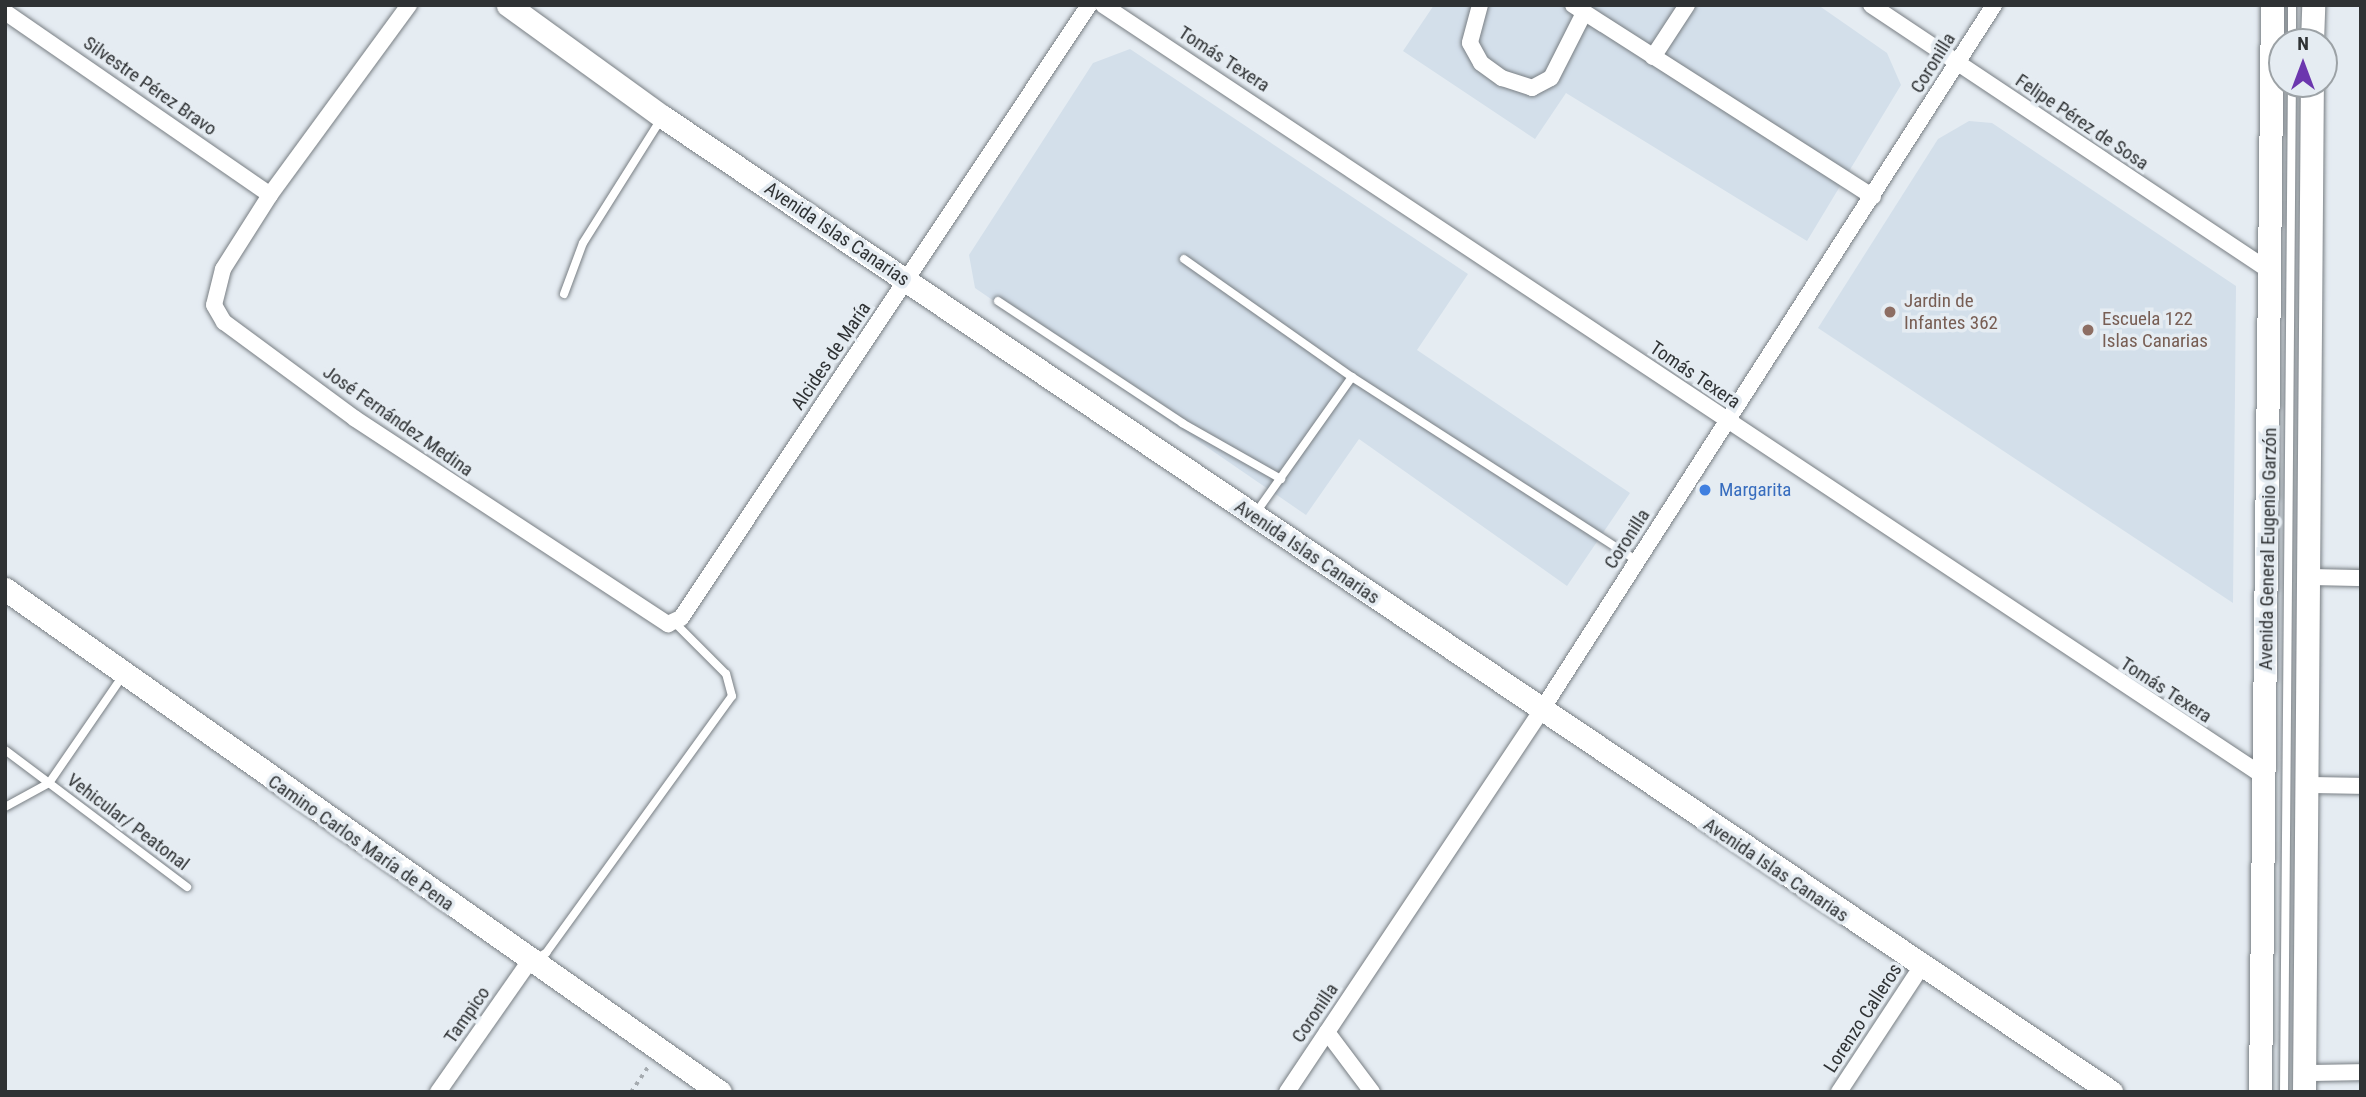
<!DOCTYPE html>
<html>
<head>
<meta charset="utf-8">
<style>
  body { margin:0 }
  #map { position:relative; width:2366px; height:1097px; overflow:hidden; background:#e5ecf2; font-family:"Roboto Condensed",sans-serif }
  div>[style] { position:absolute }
  .built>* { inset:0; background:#d3dfea }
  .path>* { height:3.5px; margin-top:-1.75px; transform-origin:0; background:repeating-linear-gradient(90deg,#a5abb0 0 3.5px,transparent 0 8.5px) }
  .roads { filter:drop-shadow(0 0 2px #787e83) drop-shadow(0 0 2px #787e83) }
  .lane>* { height:8px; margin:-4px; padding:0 4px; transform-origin:4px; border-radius:4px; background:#fff }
  .street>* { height:16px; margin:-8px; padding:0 8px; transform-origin:8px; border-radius:8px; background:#fff }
  .secondary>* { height:23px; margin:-11.5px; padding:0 11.5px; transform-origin:11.5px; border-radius:11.5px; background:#fff }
  .dots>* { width:19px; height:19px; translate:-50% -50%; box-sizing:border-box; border:4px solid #e5ecf2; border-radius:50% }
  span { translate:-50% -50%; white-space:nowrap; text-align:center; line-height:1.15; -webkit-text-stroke:7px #e5ecf2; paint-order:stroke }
  .street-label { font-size:19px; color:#2f3234 }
  .education-label { font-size:19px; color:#785e54 }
  .left { translate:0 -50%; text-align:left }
  .shop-label { font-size:19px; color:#366cbe }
  .frame { position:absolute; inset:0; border:7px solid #2f3234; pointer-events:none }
  .north { position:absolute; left:2268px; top:28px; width:70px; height:70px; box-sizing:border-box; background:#e5ecf2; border:2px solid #9ca2a6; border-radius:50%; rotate:0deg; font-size:19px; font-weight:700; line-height:28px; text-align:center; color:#2f3234 }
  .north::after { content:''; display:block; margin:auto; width:24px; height:32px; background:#6c37ae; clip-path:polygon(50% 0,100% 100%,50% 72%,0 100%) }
</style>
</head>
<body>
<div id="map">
  <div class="built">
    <i style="clip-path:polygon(1434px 5px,1818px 5px,1887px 53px,1901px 85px,1807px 241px,1566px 93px,1535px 139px,1403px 51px)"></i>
    <i style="clip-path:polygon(1130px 49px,1468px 274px,1417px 350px,1630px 493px,1567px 586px,1359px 439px,1306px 515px,975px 288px,969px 255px,1093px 63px)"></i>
    <i style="clip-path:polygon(1969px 121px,1992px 123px,2236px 286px,2233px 603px,1818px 328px,1938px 139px)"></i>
  </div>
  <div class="path">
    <i style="left:631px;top:1092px;width:30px;rotate:-56deg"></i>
  </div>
  <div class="roads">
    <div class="lane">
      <i style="left:2292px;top:5px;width:37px;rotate:90deg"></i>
      <i style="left:1184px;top:259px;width:205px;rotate:35.1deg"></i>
      <i style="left:1352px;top:377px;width:340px;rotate:32.8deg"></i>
      <i style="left:564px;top:294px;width:54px;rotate:-69.6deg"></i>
      <i style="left:583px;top:243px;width:146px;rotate:-57.8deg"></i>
      <i style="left:998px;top:301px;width:221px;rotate:33.5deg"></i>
      <i style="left:1182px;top:423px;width:114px;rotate:29.5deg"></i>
      <i style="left:1255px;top:514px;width:168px;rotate:-54.7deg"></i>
      <i style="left:124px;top:674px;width:132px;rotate:124.5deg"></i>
      <i style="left:49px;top:783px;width:173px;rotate:37deg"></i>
      <i style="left:5px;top:750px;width:55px;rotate:36.9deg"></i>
      <i style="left:49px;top:783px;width:50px;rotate:151.4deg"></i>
      <i style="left:535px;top:959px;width:13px;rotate:-29deg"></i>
      <i style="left:546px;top:953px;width:317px;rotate:-54.1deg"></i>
      <i style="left:732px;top:696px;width:23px;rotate:-105deg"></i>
      <i style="left:726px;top:674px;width:74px;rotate:-135deg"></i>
      <i style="left:2284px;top:1092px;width:1008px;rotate:-89.55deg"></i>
    </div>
    <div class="street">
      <i style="left:409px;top:5px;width:235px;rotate:126.2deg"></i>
      <i style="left:270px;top:195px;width:88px;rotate:122.4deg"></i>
      <i style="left:223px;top:269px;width:37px;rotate:104deg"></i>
      <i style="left:214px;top:305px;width:20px;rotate:60deg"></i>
      <i style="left:224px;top:322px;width:162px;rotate:36.4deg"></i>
      <i style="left:354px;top:418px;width:376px;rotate:33.3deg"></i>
      <i style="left:668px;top:624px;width:14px;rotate:-25deg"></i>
      <i style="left:681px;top:618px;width:736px;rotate:-56.35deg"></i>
      <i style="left:1103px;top:5px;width:1395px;rotate:33.6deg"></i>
      <i style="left:1480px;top:5px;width:39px;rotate:105deg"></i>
      <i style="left:1470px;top:43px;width:23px;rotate:61deg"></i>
      <i style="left:1481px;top:63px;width:26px;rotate:36deg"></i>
      <i style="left:1502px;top:78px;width:32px;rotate:18deg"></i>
      <i style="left:1532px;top:88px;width:21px;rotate:-28deg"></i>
      <i style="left:1551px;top:78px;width:73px;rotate:-63.1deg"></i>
      <i style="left:1573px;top:5px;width:356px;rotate:32.6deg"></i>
      <i style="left:1871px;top:5px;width:481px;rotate:33.7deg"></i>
      <i style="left:5px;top:12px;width:322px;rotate:34.6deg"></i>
      <i style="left:1653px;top:57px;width:62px;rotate:-56.8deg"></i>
      <i style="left:2307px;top:577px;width:54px;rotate:1.1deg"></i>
      <i style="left:2305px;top:785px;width:56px;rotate:1deg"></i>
      <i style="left:1327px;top:1032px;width:75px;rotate:53.1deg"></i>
      <i style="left:2305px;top:1073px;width:56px;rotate:-1deg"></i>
      <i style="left:438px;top:1092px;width:159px;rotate:-55deg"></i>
      <i style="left:1287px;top:1092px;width:458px;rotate:-56.3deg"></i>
      <i style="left:1541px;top:711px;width:839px;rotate:-57.31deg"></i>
      <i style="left:1839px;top:1092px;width:149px;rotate:-56.7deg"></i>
    </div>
    <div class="secondary">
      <i style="left:508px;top:5px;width:191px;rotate:35.9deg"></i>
      <i style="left:663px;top:117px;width:1746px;rotate:33.95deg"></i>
      <i style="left:2312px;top:42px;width:37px;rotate:-88deg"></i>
      <i style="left:5px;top:589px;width:874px;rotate:35.13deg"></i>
      <i style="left:2260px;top:1092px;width:1087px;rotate:-89.37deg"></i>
      <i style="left:2304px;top:1092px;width:1008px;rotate:-89.55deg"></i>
    </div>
  </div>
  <div class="dots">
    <i style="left:1890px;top:312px;background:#8d6e63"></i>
    <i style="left:2088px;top:330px;background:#8d6e63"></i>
    <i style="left:1705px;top:490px;background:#3f7fe0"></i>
  </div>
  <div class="street-label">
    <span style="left:1224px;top:59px;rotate:33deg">Tomás Texera</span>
    <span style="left:1933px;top:63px;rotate:-58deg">Coronilla</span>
    <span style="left:150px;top:86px;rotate:35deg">Silvestre Pérez Bravo</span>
    <span style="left:2082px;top:122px;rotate:34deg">Felipe Pérez de Sosa</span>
    <span style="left:837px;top:234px;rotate:34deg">Avenida Islas Canarias</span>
    <span style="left:831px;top:356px;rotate:-56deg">Alcides de María</span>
    <span style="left:1695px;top:375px;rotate:34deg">Tomás Texera</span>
    <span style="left:398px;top:421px;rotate:35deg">José Fernández Medina</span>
    <span style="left:1627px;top:539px;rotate:-57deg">Coronilla</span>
    <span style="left:2268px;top:549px;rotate:-89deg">Avenida General Eugenio Garzón</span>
    <span style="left:1307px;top:552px;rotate:34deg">Avenida Islas Canarias</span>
    <span style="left:2166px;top:690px;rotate:33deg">Tomás Texera</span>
    <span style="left:128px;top:822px;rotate:37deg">Vehicular/ Peatonal</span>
    <span style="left:361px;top:843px;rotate:35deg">Camino Carlos María de Pena</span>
    <span style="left:1776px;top:870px;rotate:34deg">Avenida Islas Canarias</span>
    <span style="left:1315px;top:1013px;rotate:-56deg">Coronilla</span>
    <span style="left:467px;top:1015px;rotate:-55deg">Tampico</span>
    <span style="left:1863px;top:1018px;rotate:-57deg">Lorenzo Calleros</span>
  </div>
  <div class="education-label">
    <span class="left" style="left:1904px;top:312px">Jardin de<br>Infantes 362</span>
    <span class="left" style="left:2102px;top:330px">Escuela 122<br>Islas Canarias</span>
  </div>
  <div class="shop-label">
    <span class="left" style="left:1719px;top:490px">Margarita</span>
  </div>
  <div class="frame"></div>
  <div class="north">N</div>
</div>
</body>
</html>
